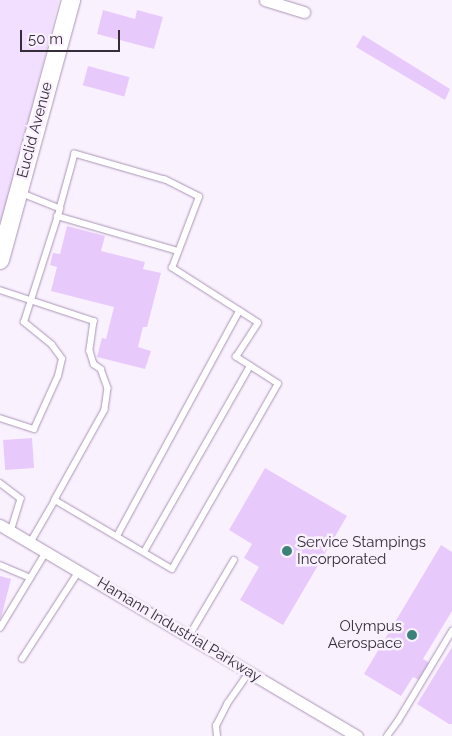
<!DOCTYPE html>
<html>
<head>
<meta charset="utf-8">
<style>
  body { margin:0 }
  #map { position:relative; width:452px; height:736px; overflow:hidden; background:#faf1ff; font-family:Raleway,sans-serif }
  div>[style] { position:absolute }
  .green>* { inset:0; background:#f2defe }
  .building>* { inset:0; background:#e8c9fb; transform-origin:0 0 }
  .roads { filter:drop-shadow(0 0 1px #a995b4) drop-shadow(0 0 1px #a995b4) }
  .lane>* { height:5.5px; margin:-2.75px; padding:0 2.75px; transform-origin:2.75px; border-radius:2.75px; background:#fff }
  .street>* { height:11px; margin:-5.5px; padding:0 5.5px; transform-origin:5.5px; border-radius:5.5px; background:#fff }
  .primary>* { height:18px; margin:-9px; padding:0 9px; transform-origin:9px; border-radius:9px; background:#fff }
  .dots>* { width:14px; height:14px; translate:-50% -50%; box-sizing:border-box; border:2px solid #faf1ff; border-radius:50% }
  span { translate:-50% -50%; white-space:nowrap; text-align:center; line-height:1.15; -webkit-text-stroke:5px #faf1ff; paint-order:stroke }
  .street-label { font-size:15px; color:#352d39 }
  .poi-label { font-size:15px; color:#352d39 }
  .left { translate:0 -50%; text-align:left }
  .right { translate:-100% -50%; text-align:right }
  .scale { position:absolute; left:20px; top:30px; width:100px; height:22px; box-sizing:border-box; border:2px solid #352d39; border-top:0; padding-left:6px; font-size:15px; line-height:18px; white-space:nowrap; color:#352d39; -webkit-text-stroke:4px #faf1ff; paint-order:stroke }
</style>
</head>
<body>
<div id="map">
  <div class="green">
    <i style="clip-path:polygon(0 0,59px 0,0 233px)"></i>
  </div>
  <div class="building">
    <i style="clip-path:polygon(103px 10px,135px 19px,137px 10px,163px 17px,154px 49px,97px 34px)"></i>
    <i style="clip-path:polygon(363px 35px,450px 89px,445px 100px,356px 47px)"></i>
    <i style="left:88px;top:66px;width:43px;height:20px;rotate:15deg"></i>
    <i style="clip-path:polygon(67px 226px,105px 236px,101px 251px,145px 262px,143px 269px,161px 273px,147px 327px,143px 327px,138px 347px,151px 351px,145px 369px,97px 357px,102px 338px,106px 339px,114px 307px,51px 291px,57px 267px,50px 265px,53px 253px,60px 254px)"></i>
    <i style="left:32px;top:438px;width:30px;height:29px;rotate:86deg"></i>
    <i style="clip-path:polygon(265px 468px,347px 516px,283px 625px,240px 600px,259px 567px,244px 558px,252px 544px,229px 530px)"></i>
    <i style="clip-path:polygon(441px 545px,452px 552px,452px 611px,423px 659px,431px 664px,421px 681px,413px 677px,401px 696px,364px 674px)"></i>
    <i style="clip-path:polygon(0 576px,11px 579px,1px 618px,0 618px)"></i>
    <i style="clip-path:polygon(452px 647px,452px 724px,449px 724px,417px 704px)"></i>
  </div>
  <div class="roads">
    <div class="lane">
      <i style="left:57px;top:216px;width:126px;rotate:16.1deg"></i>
      <i style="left:0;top:290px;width:99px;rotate:18.3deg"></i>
      <i style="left:94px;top:321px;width:30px;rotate:98deg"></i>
      <i style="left:90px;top:351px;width:14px;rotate:73deg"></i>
      <i style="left:94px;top:364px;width:9px;rotate:36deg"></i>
      <i style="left:101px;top:369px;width:20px;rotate:70deg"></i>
      <i style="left:108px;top:388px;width:22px;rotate:98deg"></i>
      <i style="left:105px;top:410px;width:103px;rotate:119.1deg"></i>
      <i style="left:55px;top:500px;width:136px;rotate:30.5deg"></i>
      <i style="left:172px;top:569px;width:213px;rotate:-60.2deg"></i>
      <i style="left:278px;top:384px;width:50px;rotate:-147.3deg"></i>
      <i style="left:236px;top:357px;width:40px;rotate:-57.1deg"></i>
      <i style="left:258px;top:323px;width:102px;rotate:-147.4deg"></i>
      <i style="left:172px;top:268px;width:76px;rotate:-69.2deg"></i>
      <i style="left:199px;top:197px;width:38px;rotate:-153deg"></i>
      <i style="left:165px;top:180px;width:94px;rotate:-163.9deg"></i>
      <i style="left:75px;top:154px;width:57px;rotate:105.3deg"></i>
      <i style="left:60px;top:209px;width:43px;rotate:-158.2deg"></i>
      <i style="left:0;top:418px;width:36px;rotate:18deg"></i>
      <i style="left:34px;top:429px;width:58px;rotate:-65.6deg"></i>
      <i style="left:58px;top:376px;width:17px;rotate:-77deg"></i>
      <i style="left:62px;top:359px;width:17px;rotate:-126deg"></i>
      <i style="left:52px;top:345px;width:36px;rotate:-141deg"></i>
      <i style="left:24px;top:322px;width:119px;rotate:-72.3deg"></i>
      <i style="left:0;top:483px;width:26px;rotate:37deg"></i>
      <i style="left:21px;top:499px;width:34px;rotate:107deg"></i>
      <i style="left:117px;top:536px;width:256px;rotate:-61.5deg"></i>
      <i style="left:30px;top:543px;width:50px;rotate:-59.8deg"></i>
      <i style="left:144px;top:552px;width:214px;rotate:-60.3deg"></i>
      <i style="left:0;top:565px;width:33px;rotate:23deg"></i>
      <i style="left:0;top:628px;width:89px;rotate:-58.8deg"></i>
      <i style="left:189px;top:636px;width:88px;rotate:-59.4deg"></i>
      <i style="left:22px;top:659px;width:105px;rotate:-57.1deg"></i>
      <i style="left:217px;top:736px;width:10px;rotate:-96deg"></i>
      <i style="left:216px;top:726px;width:25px;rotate:-63deg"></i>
      <i style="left:227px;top:704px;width:39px;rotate:-55deg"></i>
      <i style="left:387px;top:736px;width:19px;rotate:-54deg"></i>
      <i style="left:398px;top:721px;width:105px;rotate:-59deg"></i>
    </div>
    <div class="street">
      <i style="left:265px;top:0;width:41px;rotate:17.1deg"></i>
      <i style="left:0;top:525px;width:415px;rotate:30.6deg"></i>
    </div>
    <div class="primary">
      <i style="left:0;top:260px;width:270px;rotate:-74.7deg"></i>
    </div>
  </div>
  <div class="dots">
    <i style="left:287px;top:551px;background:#3c827a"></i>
    <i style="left:412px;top:635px;background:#3c827a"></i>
  </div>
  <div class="street-label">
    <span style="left:35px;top:130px;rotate:-75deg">Euclid Avenue</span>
    <span style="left:179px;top:630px;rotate:31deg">Hamann Industrial Parkway</span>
  </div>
  <div class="poi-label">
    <span class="left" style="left:297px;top:551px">Service Stampings<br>Incorporated</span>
    <span class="right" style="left:402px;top:635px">Olympus<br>Aerospace</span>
  </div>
  <div class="scale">50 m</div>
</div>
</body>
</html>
